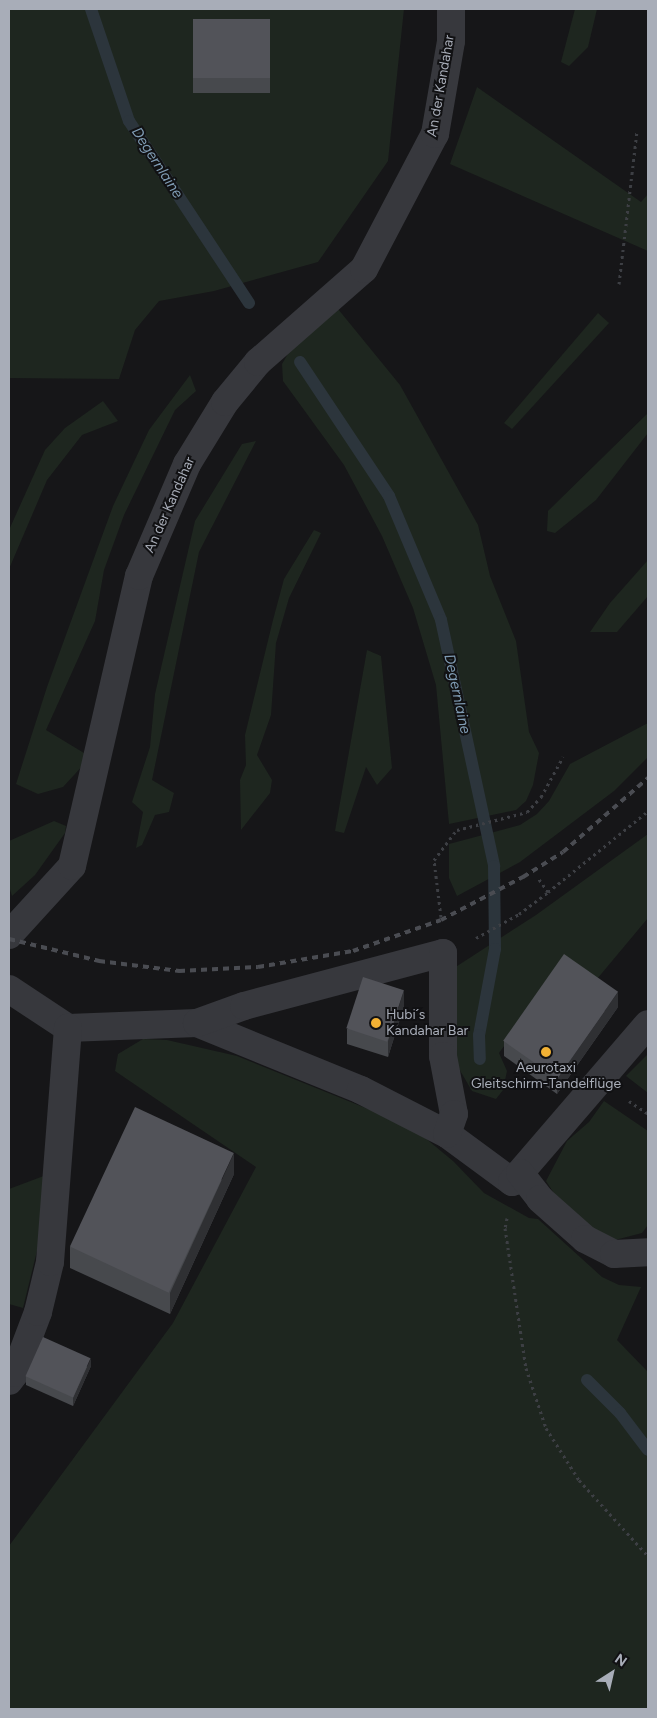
<!DOCTYPE html>
<html>
<head>
<meta charset="utf-8">
<style>
  body { margin:0 }
  #map { position:relative; width:657px; height:1718px; overflow:hidden; background:#161618; font-family:Figtree,sans-serif }
  div>[style] { position:absolute }
  .green>* { inset:0; background:#1e261f }
  .stream>* { height:12px; margin:-6px; padding:0 6px; transform-origin:6px; border-radius:6px; background:#2c353c }
  .path>* { height:3px; margin-top:-1.5px; transform-origin:0; background:repeating-linear-gradient(90deg,#3d3f44 0 2.5px,transparent 0 6.5px) }
  .minor>* { height:28px; margin:-14px; padding:0 14px; transform-origin:14px; border-radius:14px; background:#37383d }
  .rail>* { height:4px; margin-top:-2px; transform-origin:0; background:repeating-linear-gradient(90deg,#4a4c52 0 6px,transparent 0 11px) }
  .wall>* { inset:0; background:#47494d; transform-origin:0 0 }
  .shaded-wall>* { inset:0; background:#2f3033 }
  .building>* { inset:0; background:#525359; transform-origin:0 0 }
  .dots>* { width:14px; height:14px; translate:-50% -50%; box-sizing:border-box; border:2px solid #111113; border-radius:50% }
  span { translate:-50% -50%; white-space:nowrap; text-align:center; line-height:1.15; -webkit-text-stroke:4px #111113; paint-order:stroke }
  .street-label { font-size:14px; color:#a8adb8 }
  .poi-label { font-size:14px; color:#a8adb8 }
  .left { translate:0 -50%; text-align:left }
  .water-label { font-size:15px; color:#7f9bb3; font-style:italic }
  .frame { position:absolute; inset:0; border:10px solid #a8adb8; pointer-events:none }
  .north { position:absolute; left:587px; top:1648px; width:50px; height:50px; -webkit-text-stroke:4px #111113; paint-order:stroke; rotate:35deg; font-size:14px; font-weight:700; line-height:20px; text-align:center; color:#a8adb8 }
  .north::after { content:''; display:block; margin:auto; width:18px; height:22px; background:#a8adb8; clip-path:polygon(50% 0,100% 100%,50% 72%,0 100%) }
</style>
</head>
<body>
<div id="map">
  <div class="green">
    <i style="clip-path:polygon(9px 9px,404px 9px,388px 161px,318px 262px,214px 291px,159px 301px,135px 330px,119px 379px,9px 378px)"></i>
    <i style="clip-path:polygon(575px 9px,597px 9px,588px 47px,569px 66px,561px 62px)"></i>
    <i style="clip-path:polygon(477px 87px,641px 202px,648px 194px,648px 251px,450px 164px)"></i>
    <i style="clip-path:polygon(338px 309px,400px 385px,478px 525px,490px 576px,516px 641px,529px 732px,539px 753px,533px 785px,526px 801px,516px 810px,449px 824px,436px 685px,413px 608px,382px 536px,344px 465px,283px 381px,282px 364px,293px 345px)"></i>
    <i style="clip-path:polygon(598px 313px,609px 323px,512px 429px,504px 423px)"></i>
    <i style="clip-path:polygon(190px 375px,196px 391px,175px 410px,124px 515px,104px 570px,95px 621px,46px 730px,84px 753px,86px 762px,63px 787px,38px 794px,16px 784px,47px 687px,113px 506px,149px 430px)"></i>
    <i style="clip-path:polygon(103px 401px,118px 421px,82px 435px,47px 480px,9px 569px,9px 530px,45px 450px,65px 428px)"></i>
    <i style="clip-path:polygon(648px 413px,648px 433px,596px 500px,555px 533px,547px 531px,548px 511px)"></i>
    <i style="clip-path:polygon(256px 441px,199px 552px,152px 780px,174px 793px,169px 812px,155px 815px,142px 845px,136px 848px,143px 812px,132px 802px,150px 747px,155px 694px,195px 521px,242px 444px)"></i>
    <i style="clip-path:polygon(314px 530px,321px 533px,289px 598px,276px 643px,271px 715px,257px 755px,272px 780px,270px 793px,241px 830px,240px 780px,246px 765px,245px 735px,273px 620px,284px 579px)"></i>
    <i style="clip-path:polygon(648px 560px,648px 596px,617px 632px,590px 632px,610px 603px)"></i>
    <i style="clip-path:polygon(367px 650px,381px 656px,392px 768px,377px 785px,366px 767px,344px 833px,335px 831px)"></i>
    <i style="clip-path:polygon(648px 723px,648px 757px,614px 791px,520px 862px,457px 896px,449px 878px,449px 844px,520px 825px,537px 814px,549px 801px,570px 764px)"></i>
    <i style="clip-path:polygon(54px 821px,66px 826px,65px 833px,35px 875px,12px 896px,9px 886px,9px 841px)"></i>
    <i style="clip-path:polygon(648px 834px,648px 918px,592px 985px,563px 966px,499px 1053px,507px 1071px,503px 1090px,496px 1099px,472px 1091px,451px 1055px,451px 970px,536px 915px)"></i>
    <i style="clip-path:polygon(143px 1039px,167px 1040px,237px 1056px,373px 1111px,424px 1137px,453px 1161px,484px 1193px,529px 1218px,538px 1219px,602px 1277px,619px 1285px,641px 1287px,617px 1340px,648px 1372px,648px 1709px,9px 1709px,9px 1546px,173px 1323px,256px 1167px,115px 1071px,118px 1054px)"></i>
    <i style="clip-path:polygon(648px 1054px,648px 1093px,626px 1076px)"></i>
    <i style="clip-path:polygon(604px 1101px,648px 1131px,648px 1225px,642px 1233px,615px 1240px,589px 1229px,561px 1204px,546px 1181px,567px 1141px,589px 1122px)"></i>
    <i style="clip-path:polygon(49px 1174px,47px 1210px,23px 1308px,9px 1304px,9px 1189px)"></i>
  </div>
  <div class="stream">
    <i style="left:91px;top:9px;width:118px;rotate:71.3deg"></i>
    <i style="left:129px;top:121px;width:218px;rotate:56.6deg"></i>
    <i style="left:300px;top:362px;width:161px;rotate:56.4deg"></i>
    <i style="left:389px;top:496px;width:134px;rotate:67.2deg"></i>
    <i style="left:441px;top:620px;width:252px;rotate:77.8deg"></i>
    <i style="left:494px;top:866px;width:83px;rotate:89.3deg"></i>
    <i style="left:495px;top:949px;width:87px;rotate:100.5deg"></i>
    <i style="left:479px;top:1035px;width:24px;rotate:88deg"></i>
    <i style="left:587px;top:1380px;width:47px;rotate:45deg"></i>
    <i style="left:620px;top:1413px;width:46px;rotate:52.9deg"></i>
  </div>
  <div class="path">
    <i style="left:619px;top:284px;width:155px;rotate:-83.3deg"></i>
    <i style="left:548px;top:892px;width:129px;rotate:-39deg"></i>
    <i style="left:441px;top:917px;width:57px;rotate:-97deg"></i>
    <i style="left:434px;top:860px;width:38px;rotate:-53deg"></i>
    <i style="left:457px;top:830px;width:72px;rotate:-14.4deg"></i>
    <i style="left:527px;top:812px;width:21px;rotate:-47deg"></i>
    <i style="left:541px;top:797px;width:46px;rotate:-61.2deg"></i>
    <i style="left:476px;top:938px;width:49px;rotate:-29.2deg"></i>
    <i style="left:519px;top:914px;width:36px;rotate:-37deg"></i>
    <i style="left:548px;top:892px;width:16px;rotate:-125deg"></i>
    <i style="left:629px;top:1101px;width:23px;rotate:34deg"></i>
    <i style="left:507px;top:1218px;width:10px;rotate:101deg"></i>
    <i style="left:505px;top:1228px;width:142px;rotate:81.5deg"></i>
    <i style="left:526px;top:1368px;width:63px;rotate:71.6deg"></i>
    <i style="left:546px;top:1428px;width:62px;rotate:57.6deg"></i>
    <i style="left:579px;top:1480px;width:103px;rotate:47.8deg"></i>
  </div>
  <div class="minor">
    <i style="left:9px;top:935px;width:93px;rotate:-47.6deg"></i>
    <i style="left:72px;top:866px;width:298px;rotate:-77deg"></i>
    <i style="left:139px;top:576px;width:122px;rotate:-66.8deg"></i>
    <i style="left:187px;top:464px;width:73px;rotate:-58.5deg"></i>
    <i style="left:225px;top:402px;width:52px;rotate:-50.5deg"></i>
    <i style="left:258px;top:362px;width:141px;rotate:-41.3deg"></i>
    <i style="left:364px;top:269px;width:153px;rotate:-62.3deg"></i>
    <i style="left:435px;top:134px;width:94px;rotate:-80.2deg"></i>
    <i style="left:451px;top:41px;width:32px;rotate:-90deg"></i>
    <i style="left:9px;top:989px;width:71px;rotate:33.5deg"></i>
    <i style="left:68px;top:1028px;width:129px;rotate:-2.2deg"></i>
    <i style="left:197px;top:1023px;width:177px;rotate:22.2deg"></i>
    <i style="left:361px;top:1090px;width:97px;rotate:27.1deg"></i>
    <i style="left:447px;top:1134px;width:81px;rotate:36.4deg"></i>
    <i style="left:512px;top:1182px;width:208px;rotate:-49.3deg"></i>
    <i style="left:197px;top:1023px;width:50px;rotate:-19.9deg"></i>
    <i style="left:244px;top:1006px;width:206px;rotate:-14.9deg"></i>
    <i style="left:443px;top:953px;width:103px;rotate:90deg"></i>
    <i style="left:443px;top:1056px;width:59px;rotate:79.3deg"></i>
    <i style="left:454px;top:1114px;width:21px;rotate:109deg"></i>
    <i style="left:520px;top:1173px;width:33px;rotate:52deg"></i>
    <i style="left:540px;top:1199px;width:60px;rotate:41.6deg"></i>
    <i style="left:585px;top:1239px;width:33px;rotate:27deg"></i>
    <i style="left:614px;top:1254px;width:34px;rotate:-3deg"></i>
    <i style="left:9px;top:1381px;width:10px;rotate:-53deg"></i>
    <i style="left:15px;top:1373px;width:65px;rotate:-69.3deg"></i>
    <i style="left:38px;top:1312px;width:51px;rotate:-76.5deg"></i>
    <i style="left:50px;top:1262px;width:235px;rotate:-85.6deg"></i>
  </div>
  <div class="rail">
    <i style="left:9px;top:939px;width:93px;rotate:13.7deg"></i>
    <i style="left:99px;top:961px;width:81px;rotate:7.1deg"></i>
    <i style="left:179px;top:971px;width:79px;rotate:-2.9deg"></i>
    <i style="left:258px;top:967px;width:96px;rotate:-9.6deg"></i>
    <i style="left:353px;top:951px;width:93px;rotate:-19.4deg"></i>
    <i style="left:441px;top:920px;width:93px;rotate:-27.7deg"></i>
    <i style="left:523px;top:877px;width:47px;rotate:-32deg"></i>
    <i style="left:563px;top:852px;width:113px;rotate:-41deg"></i>
  </div>
  <div class="wall">
    <i style="left:193px;top:19px;width:77px;height:74px"></i>
    <i style="clip-path:polygon(404px 1006px,388px 1057px,347px 1044px,347px 1029px)"></i>
    <i style="clip-path:polygon(618px 1007px,557px 1094px,504px 1056px,504px 1041px)"></i>
    <i style="clip-path:polygon(234px 1174px,170px 1314px,70px 1268px,70px 1247px)"></i>
    <i style="clip-path:polygon(91px 1366px,73px 1406px,26px 1385px,26px 1376px)"></i>
  </div>
  <div class="shaded-wall">
    <i style="clip-path:polygon(404px 990px,404px 1006px,388px 1057px,388px 1041px)"></i>
    <i style="clip-path:polygon(618px 992px,618px 1007px,557px 1094px,557px 1078px)"></i>
    <i style="clip-path:polygon(234px 1153px,234px 1174px,170px 1314px,170px 1293px)"></i>
    <i style="clip-path:polygon(91px 1358px,91px 1366px,73px 1406px,73px 1398px)"></i>
  </div>
  <div class="building">
    <i style="left:193px;top:19px;width:77px;height:59px"></i>
    <i style="left:564px;top:954px;width:66px;height:106px;rotate:35deg"></i>
    <i style="left:363px;top:977px;width:43px;height:54px;rotate:18deg"></i>
    <i style="left:135px;top:1107px;width:109px;height:154px;rotate:25deg"></i>
    <i style="left:43px;top:1337px;width:52px;height:43px;rotate:24deg"></i>
  </div>
  <div class="dots">
    <i style="left:376px;top:1023px;background:#f2b134"></i>
    <i style="left:546px;top:1052px;background:#f2b134"></i>
  </div>
  <div class="street-label">
    <span style="left:441px;top:86px;rotate:-80deg">An der Kandahar</span>
    <span style="left:170px;top:505px;rotate:-66deg">An der Kandahar</span>
  </div>
  <div class="poi-label">
    <span class="left" style="left:386px;top:1023px">Hubi´s<br>Kandahar Bar</span>
    <span style="left:546px;top:1076px">Aeurotaxi<br>Gleitschirm-Tandelflüge</span>
  </div>
  <div class="water-label">
    <span style="left:157px;top:163px;rotate:57deg">Degernlaine</span>
    <span style="left:457px;top:694px;rotate:78deg">Degernlaine</span>
  </div>
  <div class="frame"></div>
  <div class="north">N</div>
</div>
</body>
</html>
